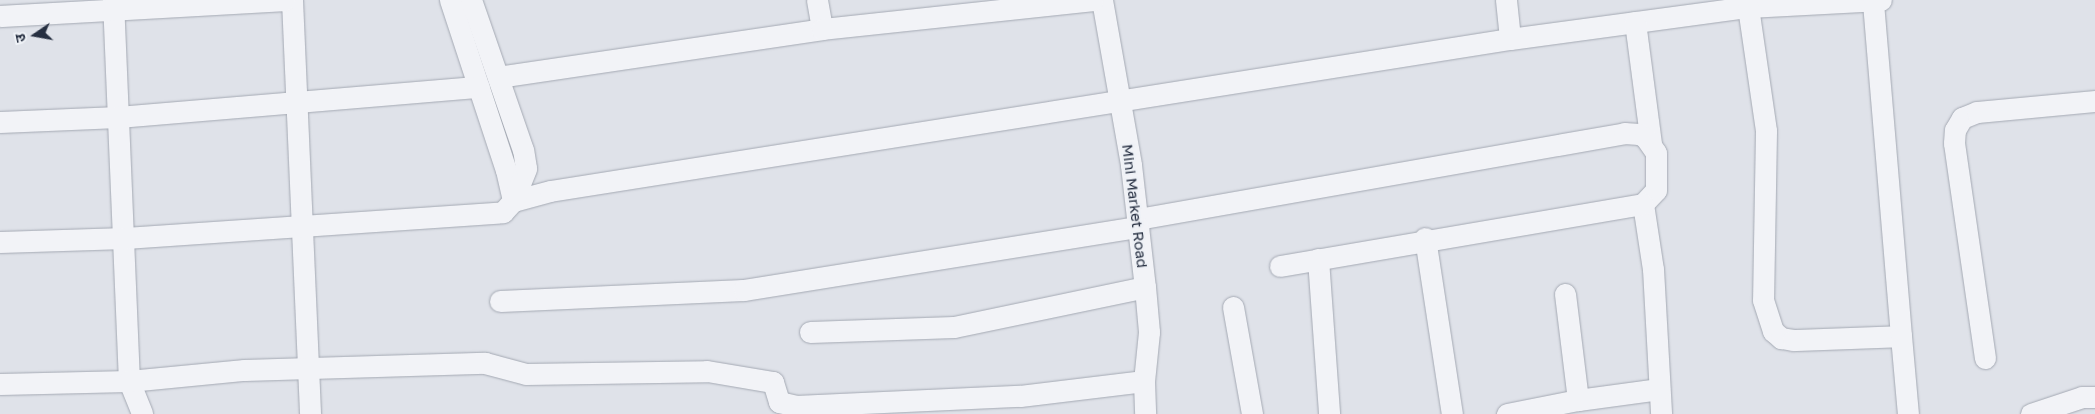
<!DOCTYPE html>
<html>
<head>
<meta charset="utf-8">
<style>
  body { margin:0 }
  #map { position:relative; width:2095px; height:414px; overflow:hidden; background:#dfe2e9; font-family:"Golos Text","Noto Sans Devanagari",sans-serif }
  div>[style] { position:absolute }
  .roads { filter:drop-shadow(0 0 1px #a4a9b3) drop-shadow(0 0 1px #a4a9b3) }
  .street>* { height:21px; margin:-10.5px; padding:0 10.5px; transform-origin:10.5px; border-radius:10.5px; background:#f2f3f7 }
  span { translate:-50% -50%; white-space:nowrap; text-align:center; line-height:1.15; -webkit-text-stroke:4px #eef1f6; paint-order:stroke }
  .street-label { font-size:15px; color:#262f41 }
  .north { position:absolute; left:10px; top:10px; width:50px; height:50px; -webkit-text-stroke:4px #eef1f6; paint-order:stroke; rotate:258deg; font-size:14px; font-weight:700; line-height:20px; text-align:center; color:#262f41 }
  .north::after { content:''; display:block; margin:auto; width:18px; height:22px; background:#262f41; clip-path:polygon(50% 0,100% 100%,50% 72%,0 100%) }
</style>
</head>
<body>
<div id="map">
  <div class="roads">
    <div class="street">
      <i style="left:113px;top:0;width:381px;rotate:87.6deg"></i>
      <i style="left:129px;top:381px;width:35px;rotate:68deg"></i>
      <i style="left:292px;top:0;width:414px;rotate:87.5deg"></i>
      <i style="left:450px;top:0;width:179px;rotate:71.8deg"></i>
      <i style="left:506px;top:170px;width:32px;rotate:77deg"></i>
      <i style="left:817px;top:0;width:29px;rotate:80deg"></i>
      <i style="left:1102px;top:0;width:168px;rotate:80deg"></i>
      <i style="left:1131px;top:165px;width:123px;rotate:83.5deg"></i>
      <i style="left:1145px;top:287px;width:45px;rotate:84.9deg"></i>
      <i style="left:1149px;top:332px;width:49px;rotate:95.8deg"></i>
      <i style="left:1144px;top:381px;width:33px;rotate:88deg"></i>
      <i style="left:1506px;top:0;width:39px;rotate:84deg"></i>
      <i style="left:1510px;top:39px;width:240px;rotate:-7.7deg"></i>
      <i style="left:1748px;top:7px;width:133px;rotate:-3deg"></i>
      <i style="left:1748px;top:7px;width:125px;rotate:81.7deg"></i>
      <i style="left:1766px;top:131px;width:169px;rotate:91deg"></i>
      <i style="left:1763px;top:300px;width:33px;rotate:72deg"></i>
      <i style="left:1773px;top:331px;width:11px;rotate:41deg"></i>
      <i style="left:1781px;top:338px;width:12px;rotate:9deg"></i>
      <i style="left:1793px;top:340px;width:108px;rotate:-2.1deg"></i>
      <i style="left:1901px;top:336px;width:335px;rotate:-94.8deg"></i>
      <i style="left:0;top:16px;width:285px;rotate:-3.2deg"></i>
      <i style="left:1635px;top:22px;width:122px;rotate:82.5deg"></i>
      <i style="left:498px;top:77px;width:328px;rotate:-8.4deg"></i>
      <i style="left:822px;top:29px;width:272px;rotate:-6.1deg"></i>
      <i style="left:0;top:122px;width:118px;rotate:-2.4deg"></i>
      <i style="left:118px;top:117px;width:362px;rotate:-4.8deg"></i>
      <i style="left:513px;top:201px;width:38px;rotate:-15deg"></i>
      <i style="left:550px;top:191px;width:972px;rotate:-9deg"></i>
      <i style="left:1138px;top:219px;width:494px;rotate:-10deg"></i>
      <i style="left:1624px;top:133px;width:15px;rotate:4deg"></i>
      <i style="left:1639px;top:134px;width:7px;rotate:27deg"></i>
      <i style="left:1645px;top:137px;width:19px;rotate:55deg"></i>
      <i style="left:1656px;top:153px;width:37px;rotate:90deg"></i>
      <i style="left:1656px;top:190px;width:19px;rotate:133deg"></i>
      <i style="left:1643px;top:204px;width:66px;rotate:81.3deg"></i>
      <i style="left:1653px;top:269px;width:145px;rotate:86.8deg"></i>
      <i style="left:1425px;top:238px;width:178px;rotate:81.3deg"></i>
      <i style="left:0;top:242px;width:125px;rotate:-1.8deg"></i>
      <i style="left:125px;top:238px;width:379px;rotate:-3.9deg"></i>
      <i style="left:503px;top:212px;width:15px;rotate:-48deg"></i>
      <i style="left:513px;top:201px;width:35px;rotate:-68deg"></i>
      <i style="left:526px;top:168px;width:18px;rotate:-99deg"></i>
      <i style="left:523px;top:150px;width:159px;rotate:-109.1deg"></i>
      <i style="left:1318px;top:259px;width:155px;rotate:85.9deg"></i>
      <i style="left:1280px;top:266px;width:368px;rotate:-9.7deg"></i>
      <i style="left:1565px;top:294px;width:107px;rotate:83deg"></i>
      <i style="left:500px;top:301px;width:244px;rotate:-2.6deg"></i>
      <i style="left:744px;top:290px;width:399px;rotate:-9.1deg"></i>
      <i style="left:1233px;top:307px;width:109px;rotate:79.9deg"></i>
      <i style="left:810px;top:332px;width:144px;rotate:-2deg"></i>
      <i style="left:954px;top:327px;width:195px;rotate:-11.8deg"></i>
      <i style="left:1901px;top:336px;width:78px;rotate:84.9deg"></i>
      <i style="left:1985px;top:358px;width:217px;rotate:-98.2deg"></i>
      <i style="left:1954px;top:143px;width:13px;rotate:-86deg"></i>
      <i style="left:1955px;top:130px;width:14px;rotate:-60deg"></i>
      <i style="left:1962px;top:118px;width:16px;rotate:-22deg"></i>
      <i style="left:1977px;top:112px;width:119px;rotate:-5.3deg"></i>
      <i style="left:0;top:384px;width:129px;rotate:-1.3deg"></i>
      <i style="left:129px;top:381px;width:116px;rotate:-5.5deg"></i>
      <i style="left:244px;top:370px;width:241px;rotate:-1.7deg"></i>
      <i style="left:485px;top:363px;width:42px;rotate:15deg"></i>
      <i style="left:526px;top:374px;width:181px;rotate:-0.9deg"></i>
      <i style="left:707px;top:371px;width:67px;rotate:9.5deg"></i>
      <i style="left:773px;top:382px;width:21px;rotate:73deg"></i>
      <i style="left:779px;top:402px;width:17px;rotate:13deg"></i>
      <i style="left:796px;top:406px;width:224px;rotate:-2.6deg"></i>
      <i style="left:1020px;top:396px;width:125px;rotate:-6.9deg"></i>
      <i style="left:1507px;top:414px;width:72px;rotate:-11.2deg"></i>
      <i style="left:1578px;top:400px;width:82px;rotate:-7.7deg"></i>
      <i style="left:2031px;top:414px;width:54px;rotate:-18.4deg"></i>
      <i style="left:2082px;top:397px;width:13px"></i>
    </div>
  </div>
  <div class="street-label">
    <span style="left:1135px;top:206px;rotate:83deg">Mini Market Road</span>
  </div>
  <div class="north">उ</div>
</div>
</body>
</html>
